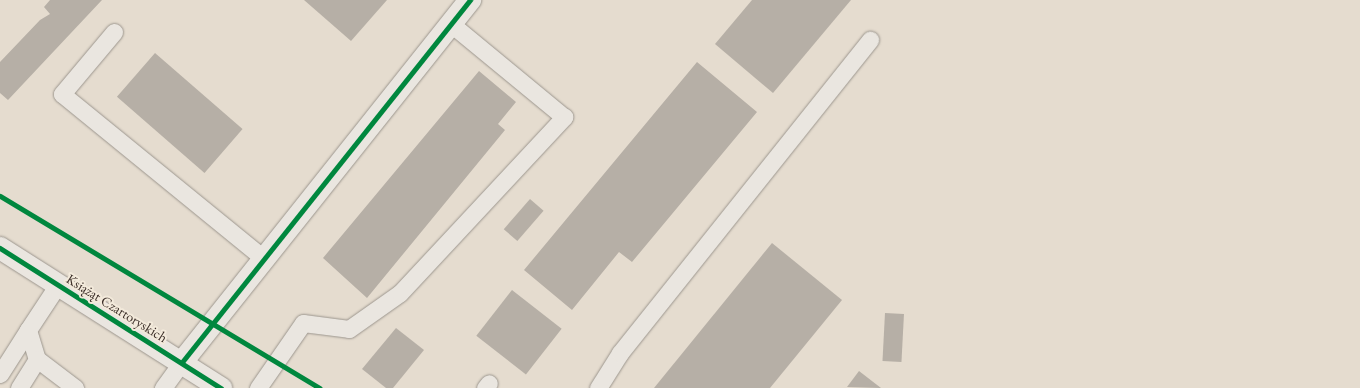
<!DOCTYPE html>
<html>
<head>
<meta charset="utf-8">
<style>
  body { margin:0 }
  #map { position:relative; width:1360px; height:388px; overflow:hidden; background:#e5dccf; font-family:"EB Garamond",serif }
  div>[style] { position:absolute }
  .building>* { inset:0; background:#b6afa6; transform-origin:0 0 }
  .roads { filter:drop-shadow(0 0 1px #9c968e) drop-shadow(0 0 1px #9c968e) }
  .lane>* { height:17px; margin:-8.5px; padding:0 8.5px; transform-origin:8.5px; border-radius:8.5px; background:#eae6e0 }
  .street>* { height:22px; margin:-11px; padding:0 11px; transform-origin:11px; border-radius:11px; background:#eae6e0 }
  .secondary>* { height:22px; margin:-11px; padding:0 11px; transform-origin:11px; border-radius:11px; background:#eae6e0 }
  .cycleway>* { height:5px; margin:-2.5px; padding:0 2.5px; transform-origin:2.5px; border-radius:2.5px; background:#00873e }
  span { translate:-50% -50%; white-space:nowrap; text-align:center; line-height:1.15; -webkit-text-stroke:4px #f3eadb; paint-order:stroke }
  .street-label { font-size:14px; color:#3c2f29 }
</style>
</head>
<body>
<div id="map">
  <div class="building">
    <i style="clip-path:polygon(50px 0,102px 0,8px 100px,0 93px,0 62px,40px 20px,50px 14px,44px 7px)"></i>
    <i style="clip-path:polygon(304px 0,387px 0,351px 41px)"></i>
    <i style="clip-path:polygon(752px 0,851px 0,773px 93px,715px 44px)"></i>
    <i style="left:155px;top:53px;width:116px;height:58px;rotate:41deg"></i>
    <i style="clip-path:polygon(697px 62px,757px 112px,632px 262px,619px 252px,572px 310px,524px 270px)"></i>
    <i style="clip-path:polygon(479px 71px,516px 102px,498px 124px,505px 130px,367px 298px,323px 258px)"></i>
    <i style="left:530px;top:199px;width:18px;height:40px;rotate:41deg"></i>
    <i style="clip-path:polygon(772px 243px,842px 300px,770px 388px,654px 388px)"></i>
    <i style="left:512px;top:290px;width:63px;height:58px;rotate:38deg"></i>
    <i style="left:885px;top:313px;width:19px;height:48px;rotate:3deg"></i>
    <i style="clip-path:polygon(396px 328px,424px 350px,393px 388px,386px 388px,362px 369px)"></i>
    <i style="clip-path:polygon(859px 371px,881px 388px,847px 387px)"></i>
  </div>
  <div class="roads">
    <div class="lane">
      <i style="left:114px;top:32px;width:81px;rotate:130deg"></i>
      <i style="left:62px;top:94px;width:259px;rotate:39.2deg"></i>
      <i style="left:57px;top:286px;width:53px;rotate:123.4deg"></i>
      <i style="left:28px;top:330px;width:30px;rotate:73deg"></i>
      <i style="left:37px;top:359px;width:48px;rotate:37.3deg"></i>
      <i style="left:0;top:374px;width:52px;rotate:-57.5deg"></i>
      <i style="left:19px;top:388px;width:34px;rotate:-58deg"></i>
      <i style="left:163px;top:388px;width:32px;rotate:-54deg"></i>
      <i style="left:258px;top:388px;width:79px;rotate:-55.3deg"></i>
      <i style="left:303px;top:323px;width:46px;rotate:7.4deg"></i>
      <i style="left:349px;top:329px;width:62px;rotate:-35.2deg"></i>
      <i style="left:400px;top:293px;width:241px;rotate:-47deg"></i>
      <i style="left:564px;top:117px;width:146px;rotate:-140.5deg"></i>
      <i style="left:485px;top:388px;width:6px;rotate:-51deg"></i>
      <i style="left:598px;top:388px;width:41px;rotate:-57.8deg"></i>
      <i style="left:620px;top:353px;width:401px;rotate:-51.4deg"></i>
    </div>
    <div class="street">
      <i style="left:182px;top:362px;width:463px;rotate:-51.5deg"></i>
    </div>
    <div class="secondary">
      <i style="left:0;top:248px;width:262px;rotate:32.4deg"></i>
    </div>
  </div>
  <div class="cycleway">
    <i style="left:0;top:196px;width:373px;rotate:31deg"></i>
    <i style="left:0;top:248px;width:262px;rotate:32.4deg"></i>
    <i style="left:182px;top:362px;width:463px;rotate:-51.5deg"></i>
  </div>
  <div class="street-label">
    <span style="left:117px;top:308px;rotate:32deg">Książąt Czartoryskich</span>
  </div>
</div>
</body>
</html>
